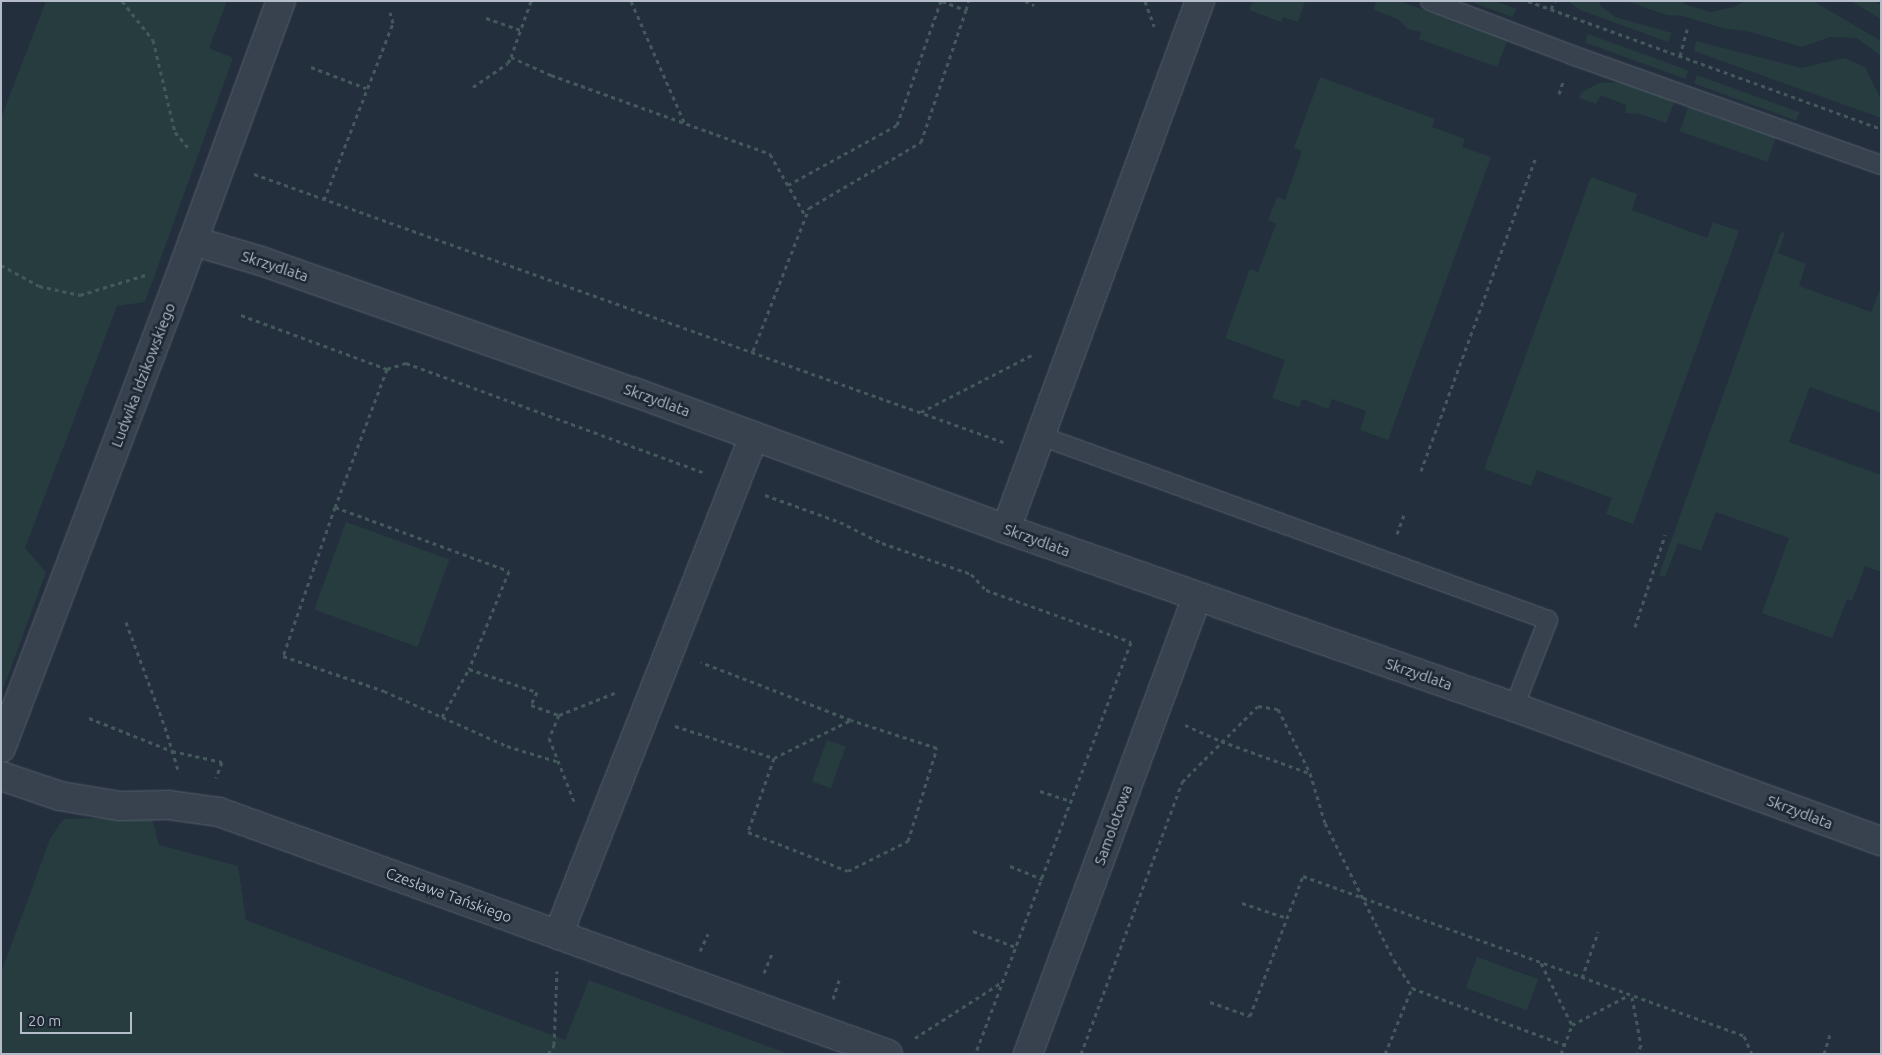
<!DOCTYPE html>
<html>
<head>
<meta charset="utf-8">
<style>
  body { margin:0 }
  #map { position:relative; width:1882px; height:1055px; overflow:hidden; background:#242f3e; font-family:Ubuntu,sans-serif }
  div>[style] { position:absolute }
  .green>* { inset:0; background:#263c3f; transform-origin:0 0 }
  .path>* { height:3px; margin-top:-1.5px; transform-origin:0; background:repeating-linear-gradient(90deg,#44595c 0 4px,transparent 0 8px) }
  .roads { filter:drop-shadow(0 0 1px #565f6c) drop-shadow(0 0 1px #565f6c) }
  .service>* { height:18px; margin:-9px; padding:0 9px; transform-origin:9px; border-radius:9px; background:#38414e }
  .minor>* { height:28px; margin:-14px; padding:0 14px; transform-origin:14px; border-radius:14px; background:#38414e }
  span { translate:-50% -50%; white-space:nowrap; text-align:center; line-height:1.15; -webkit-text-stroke:5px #1d2633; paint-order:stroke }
  .street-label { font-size:15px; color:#b4bcc9 }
  .frame { position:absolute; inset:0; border:2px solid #b4bcc9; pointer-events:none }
  .scale { position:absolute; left:20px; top:1012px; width:112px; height:22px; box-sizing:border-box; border:2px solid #b4bcc9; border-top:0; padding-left:6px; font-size:15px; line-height:18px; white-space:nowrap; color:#b4bcc9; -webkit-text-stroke:4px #1d2633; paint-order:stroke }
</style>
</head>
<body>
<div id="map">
  <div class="green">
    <i style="clip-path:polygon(46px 1px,227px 1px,209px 48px,233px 58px,145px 302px,117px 306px,25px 548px,46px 572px,1px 695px,1px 118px)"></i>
    <i style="clip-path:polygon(1253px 1px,1305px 1px,1298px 22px,1283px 17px,1281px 22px,1249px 10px)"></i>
    <i style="clip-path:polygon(1376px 1px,1399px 1px,1508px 39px,1497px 67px,1419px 39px,1421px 32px,1408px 29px,1398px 19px,1374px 10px)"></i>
    <i style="clip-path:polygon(1469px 1px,1495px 1px,1517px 9px,1512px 17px)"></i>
    <i style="clip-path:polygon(1568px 1px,1599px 1px,1601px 6px,1615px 17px,1672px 33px,1668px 42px,1580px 10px)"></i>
    <i style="clip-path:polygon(1626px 1px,1681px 1px,1689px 6px,1711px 12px,1734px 7px,1745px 1px,1813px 1px,1881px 41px,1881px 56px,1857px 38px,1830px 37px,1802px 47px,1751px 32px,1722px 28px,1683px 16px,1667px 15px)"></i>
    <i style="clip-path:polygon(1851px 1px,1874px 1px,1881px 5px,1881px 19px)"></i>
    <i style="left:1588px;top:34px;width:107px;height:9px;rotate:20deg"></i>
    <i style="clip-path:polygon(1696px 41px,1801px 68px,1844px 58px,1865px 67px,1881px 100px,1881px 118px,1694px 51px)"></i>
    <i style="left:1697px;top:75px;width:109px;height:9px;rotate:20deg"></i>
    <i style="clip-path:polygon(1320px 77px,1435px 119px,1432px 127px,1465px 139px,1462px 147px,1491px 157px,1388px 440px,1360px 430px,1366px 411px,1332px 399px,1328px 409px,1302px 399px,1299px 407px,1272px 398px,1285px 360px,1225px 338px,1250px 269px,1258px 272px,1276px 224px,1268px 220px,1277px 197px,1285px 200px,1302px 151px,1294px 148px)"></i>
    <i style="clip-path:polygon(1624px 82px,1675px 101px,1666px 123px,1640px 114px,1625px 113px,1626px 105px,1601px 95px,1596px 104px,1579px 98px,1581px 93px,1599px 83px)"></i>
    <i style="left:1688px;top:107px;width:93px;height:26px;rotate:19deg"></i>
    <i style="clip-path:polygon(1591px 177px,1637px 194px,1632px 210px,1707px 238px,1713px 222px,1739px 231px,1633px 524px,1606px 514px,1612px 498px,1537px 470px,1531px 486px,1484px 469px)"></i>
    <i style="clip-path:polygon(1781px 232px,1785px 233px,1778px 253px,1806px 264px,1799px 286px,1871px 312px,1881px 287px,1881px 413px,1810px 387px,1789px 442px,1881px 475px,1881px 572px,1865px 566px,1852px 601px,1847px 599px,1832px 638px,1762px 613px,1789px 538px,1716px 512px,1701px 551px,1678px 543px,1665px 577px,1659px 575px)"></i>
    <i style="left:346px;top:522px;width:110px;height:93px;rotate:20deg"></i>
    <i style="left:827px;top:740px;width:20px;height:44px;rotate:20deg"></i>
    <i style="clip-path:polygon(152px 817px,159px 845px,238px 866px,246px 920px,565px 1040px,589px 980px,788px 1054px,1px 1054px,1px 973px,50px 839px,59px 825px,64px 819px)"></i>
    <i style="left:1477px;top:957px;width:65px;height:33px;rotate:20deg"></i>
  </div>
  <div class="path">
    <i style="left:122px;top:1px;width:50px;rotate:51.5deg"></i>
    <i style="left:153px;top:40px;width:95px;rotate:76.6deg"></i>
    <i style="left:175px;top:132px;width:23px;rotate:50deg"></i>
    <i style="left:531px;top:1px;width:59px;rotate:109.7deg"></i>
    <i style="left:511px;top:57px;width:44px;rotate:24.2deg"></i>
    <i style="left:551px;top:75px;width:233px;rotate:19.8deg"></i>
    <i style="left:770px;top:154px;width:70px;rotate:60.2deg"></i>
    <i style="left:631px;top:1px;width:132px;rotate:66.3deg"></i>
    <i style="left:942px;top:1px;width:26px;rotate:21deg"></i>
    <i style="left:966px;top:10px;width:9px;rotate:-72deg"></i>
    <i style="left:1025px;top:1px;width:10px;rotate:24deg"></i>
    <i style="left:1145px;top:1px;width:27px;rotate:70deg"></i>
    <i style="left:1528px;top:1px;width:375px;rotate:19.9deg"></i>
    <i style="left:1551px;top:9px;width:9px;rotate:-63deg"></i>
    <i style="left:486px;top:18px;width:37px;rotate:19deg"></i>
    <i style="left:1680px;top:56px;width:28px;rotate:-75deg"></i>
    <i style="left:311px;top:67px;width:59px;rotate:20.9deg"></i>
    <i style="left:473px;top:87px;width:42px;rotate:-34.4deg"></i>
    <i style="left:508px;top:63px;width:7px;rotate:-63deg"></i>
    <i style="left:1559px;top:94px;width:13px;rotate:-72deg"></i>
    <i style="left:254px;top:174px;width:796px;rotate:19.69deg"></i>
    <i style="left:788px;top:185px;width:124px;rotate:-28.8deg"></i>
    <i style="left:897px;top:125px;width:132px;rotate:-70.5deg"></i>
    <i style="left:324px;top:200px;width:190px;rotate:-68.7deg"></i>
    <i style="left:393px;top:23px;width:11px;rotate:-105deg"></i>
    <i style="left:1px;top:265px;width:43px;rotate:28.9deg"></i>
    <i style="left:39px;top:286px;width:42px;rotate:12.4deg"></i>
    <i style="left:80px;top:295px;width:68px;rotate:-17.1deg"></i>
    <i style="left:241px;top:315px;width:156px;rotate:20.3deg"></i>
    <i style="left:387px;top:369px;width:147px;rotate:110.6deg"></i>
    <i style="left:335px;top:507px;width:185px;rotate:20.2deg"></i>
    <i style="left:509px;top:571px;width:106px;rotate:112.2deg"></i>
    <i style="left:469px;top:669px;width:72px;rotate:18.7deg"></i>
    <i style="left:537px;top:692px;width:14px;rotate:115deg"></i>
    <i style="left:531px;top:705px;width:30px;rotate:20deg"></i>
    <i style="left:559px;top:715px;width:62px;rotate:-21.6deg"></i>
    <i style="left:753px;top:351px;width:154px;rotate:-68.6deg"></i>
    <i style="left:809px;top:208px;width:130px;rotate:-30.5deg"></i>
    <i style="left:921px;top:142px;width:139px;rotate:-71.2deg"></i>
    <i style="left:387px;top:369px;width:20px;rotate:-18deg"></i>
    <i style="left:406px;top:363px;width:316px;rotate:20.2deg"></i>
    <i style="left:921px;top:412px;width:127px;rotate:-27.2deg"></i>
    <i style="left:1421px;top:471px;width:334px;rotate:-69.9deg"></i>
    <i style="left:765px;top:495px;width:80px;rotate:19.8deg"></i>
    <i style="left:840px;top:522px;width:47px;rotate:26.6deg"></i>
    <i style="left:882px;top:543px;width:94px;rotate:19.2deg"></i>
    <i style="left:971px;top:574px;width:22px;rotate:47deg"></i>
    <i style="left:986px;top:590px;width:154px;rotate:19.7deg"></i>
    <i style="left:1131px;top:642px;width:441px;rotate:110.7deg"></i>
    <i style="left:335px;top:507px;width:158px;rotate:109.2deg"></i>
    <i style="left:283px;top:656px;width:107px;rotate:19.1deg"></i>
    <i style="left:384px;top:691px;width:135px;rotate:24.1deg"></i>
    <i style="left:507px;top:746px;width:54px;rotate:17.1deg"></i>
    <i style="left:1397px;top:534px;width:23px;rotate:-70deg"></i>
    <i style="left:126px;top:622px;width:112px;rotate:69.6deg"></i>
    <i style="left:165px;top:727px;width:48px;rotate:73.1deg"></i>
    <i style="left:1635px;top:627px;width:97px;rotate:-71.9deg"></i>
    <i style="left:559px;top:715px;width:25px;rotate:113deg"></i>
    <i style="left:549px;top:738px;width:68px;rotate:68.4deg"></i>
    <i style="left:442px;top:717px;width:55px;rotate:-60.6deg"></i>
    <i style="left:89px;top:718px;width:89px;rotate:21.7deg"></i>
    <i style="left:172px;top:751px;width:51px;rotate:12.4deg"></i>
    <i style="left:222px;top:762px;width:17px;rotate:111deg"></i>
    <i style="left:1185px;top:725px;width:39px;rotate:24deg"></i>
    <i style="left:1221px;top:741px;width:94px;rotate:20deg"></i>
    <i style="left:675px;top:726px;width:104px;rotate:17.9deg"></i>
    <i style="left:774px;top:758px;width:78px;rotate:109.4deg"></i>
    <i style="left:748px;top:832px;width:107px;rotate:21.3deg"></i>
    <i style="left:848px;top:871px;width:67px;rotate:-26.6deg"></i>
    <i style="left:908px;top:841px;width:97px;rotate:-72.7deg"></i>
    <i style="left:937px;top:748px;width:90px;rotate:-162deg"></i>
    <i style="left:851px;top:720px;width:161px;rotate:-158.9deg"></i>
    <i style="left:774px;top:758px;width:86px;rotate:-26.3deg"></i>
    <i style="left:1040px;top:791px;width:32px;rotate:18deg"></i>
    <i style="left:1010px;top:866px;width:35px;rotate:22deg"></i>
    <i style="left:1242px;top:903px;width:47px;rotate:18.4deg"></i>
    <i style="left:973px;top:931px;width:46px;rotate:20.4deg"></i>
    <i style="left:700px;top:951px;width:19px;rotate:-65deg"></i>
    <i style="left:1541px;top:963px;width:69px;rotate:63.4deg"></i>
    <i style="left:764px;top:973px;width:24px;rotate:-68deg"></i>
    <i style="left:1582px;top:978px;width:49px;rotate:-70.8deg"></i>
    <i style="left:1632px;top:997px;width:49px;rotate:79.4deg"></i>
    <i style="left:1641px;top:1045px;width:10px;rotate:114deg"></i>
    <i style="left:833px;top:999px;width:23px;rotate:-72deg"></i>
    <i style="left:1210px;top:1002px;width:42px;rotate:19.3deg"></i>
    <i style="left:1250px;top:1016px;width:150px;rotate:-69.3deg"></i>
    <i style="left:1303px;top:876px;width:469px;rotate:19.9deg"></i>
    <i style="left:1744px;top:1036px;width:20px;rotate:66deg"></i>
    <i style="left:915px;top:1038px;width:103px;rotate:-32.8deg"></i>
    <i style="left:548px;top:1054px;width:11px;rotate:-56deg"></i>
    <i style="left:554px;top:1045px;width:74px;rotate:-87.7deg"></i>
    <i style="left:1081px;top:1054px;width:290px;rotate:-69.6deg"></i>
    <i style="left:1182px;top:782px;width:107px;rotate:-45deg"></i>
    <i style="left:1258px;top:706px;width:20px;rotate:9deg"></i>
    <i style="left:1278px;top:709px;width:72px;rotate:63.4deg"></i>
    <i style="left:1310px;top:773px;width:52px;rotate:73.3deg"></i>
    <i style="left:1325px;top:823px;width:153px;rotate:63.3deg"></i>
    <i style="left:1394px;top:960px;width:33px;rotate:57deg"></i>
    <i style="left:1412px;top:988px;width:163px;rotate:20.4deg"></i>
    <i style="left:1385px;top:1054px;width:71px;rotate:-67.8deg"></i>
    <i style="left:1561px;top:1054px;width:31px;rotate:-69deg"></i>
    <i style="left:1572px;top:1025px;width:62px;rotate:-27.8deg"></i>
    <i style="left:1824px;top:1054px;width:21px;rotate:-73deg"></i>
  </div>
  <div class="roads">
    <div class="service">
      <i style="left:1430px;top:1px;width:152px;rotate:20.8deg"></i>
      <i style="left:1572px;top:55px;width:328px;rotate:19.6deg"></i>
      <i style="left:1041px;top:436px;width:539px;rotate:19.95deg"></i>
      <i style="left:1548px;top:620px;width:93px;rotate:111.3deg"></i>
    </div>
    <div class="minor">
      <i style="left:193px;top:241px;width:71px;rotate:16.4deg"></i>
      <i style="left:261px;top:261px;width:395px;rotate:19.4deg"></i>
      <i style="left:634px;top:392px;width:396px;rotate:20.2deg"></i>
      <i style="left:1006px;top:529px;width:538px;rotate:19.31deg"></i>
      <i style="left:1514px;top:707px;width:391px;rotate:20.1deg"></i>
      <i style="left:1006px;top:529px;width:563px;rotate:-69.83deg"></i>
      <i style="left:1px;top:748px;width:498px;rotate:-69.2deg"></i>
      <i style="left:178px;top:282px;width:299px;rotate:-69.9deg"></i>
      <i style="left:1px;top:776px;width:62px;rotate:18.7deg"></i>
      <i style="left:60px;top:796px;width:61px;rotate:9.5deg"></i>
      <i style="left:120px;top:806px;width:49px;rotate:-1.2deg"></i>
      <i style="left:169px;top:805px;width:50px;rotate:8deg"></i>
      <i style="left:219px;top:812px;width:711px;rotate:19.89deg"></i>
      <i style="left:558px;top:935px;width:536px;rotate:-68.56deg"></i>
      <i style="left:1028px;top:1054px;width:488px;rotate:-69.7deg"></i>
    </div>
  </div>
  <div class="street-label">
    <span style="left:275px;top:266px;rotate:18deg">Skrzydlata</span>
    <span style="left:143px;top:375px;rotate:-69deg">Ludwika Idzikowskiego</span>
    <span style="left:657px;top:400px;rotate:20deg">Skrzydlata</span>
    <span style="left:1037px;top:540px;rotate:20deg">Skrzydlata</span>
    <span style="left:1419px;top:674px;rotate:19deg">Skrzydlata</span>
    <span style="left:1800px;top:812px;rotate:21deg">Skrzydlata</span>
    <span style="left:1113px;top:825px;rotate:-70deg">Samolotowa</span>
    <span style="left:449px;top:895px;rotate:20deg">Czesława Tańskiego</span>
  </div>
  <div class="frame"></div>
  <div class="scale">20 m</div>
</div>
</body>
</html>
